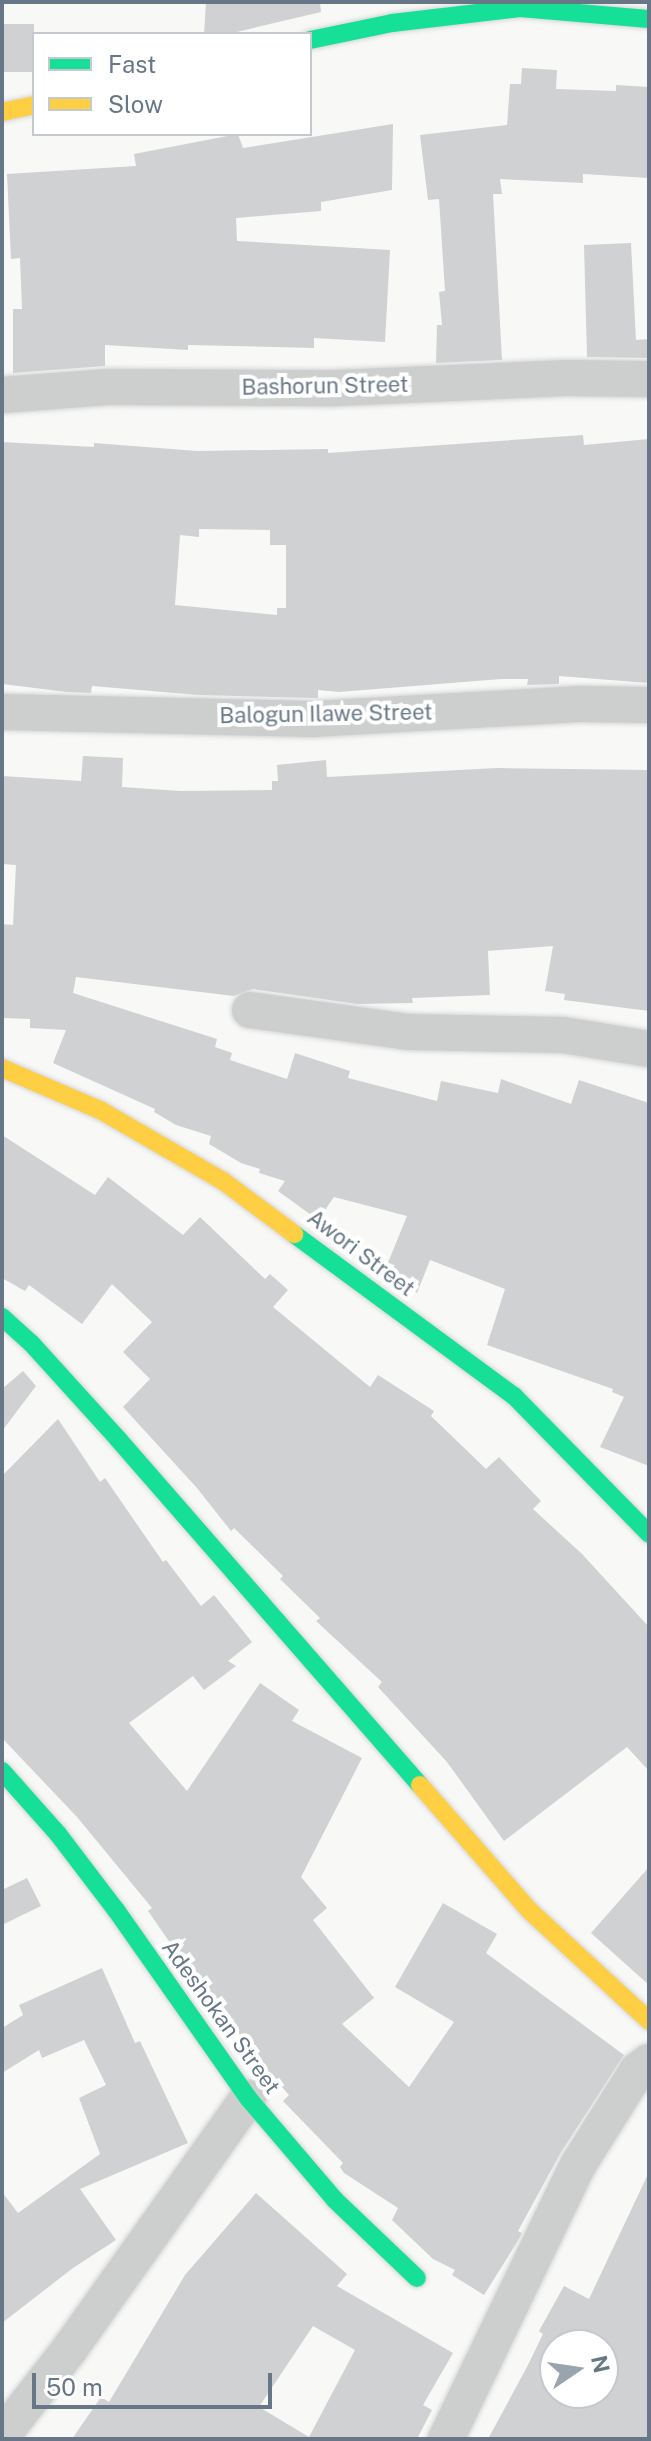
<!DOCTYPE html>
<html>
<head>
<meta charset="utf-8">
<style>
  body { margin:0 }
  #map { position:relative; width:651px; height:2441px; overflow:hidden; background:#f8f8f7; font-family:"Public Sans",sans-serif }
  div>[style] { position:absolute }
  .building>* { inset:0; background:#cfd1d2; transform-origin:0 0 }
  .roads { filter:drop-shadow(0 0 2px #d5d6d7) drop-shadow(0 0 2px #d5d6d7) }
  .street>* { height:36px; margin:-18px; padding:0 18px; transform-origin:18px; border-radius:18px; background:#cdcece }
  .fast>* { height:18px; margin:-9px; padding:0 9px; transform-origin:9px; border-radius:9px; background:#16e098 }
  .slow>* { height:18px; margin:-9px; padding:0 9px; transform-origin:9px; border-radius:9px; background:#ffcf43 }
  span { translate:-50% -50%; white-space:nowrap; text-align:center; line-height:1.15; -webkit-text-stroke:8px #fff; paint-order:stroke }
  .street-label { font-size:22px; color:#687787 }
  .frame { position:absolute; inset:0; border:4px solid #687787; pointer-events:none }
  .legend { position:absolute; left:32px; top:32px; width:280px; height:104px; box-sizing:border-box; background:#fff; border:2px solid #c3c9cf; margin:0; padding:10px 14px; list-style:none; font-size:24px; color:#687787 }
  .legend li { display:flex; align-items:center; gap:16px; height:40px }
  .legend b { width:40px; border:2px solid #c3c9cf }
  .north { position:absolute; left:539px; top:2329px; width:80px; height:80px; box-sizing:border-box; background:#fff; border:2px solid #c3c9cf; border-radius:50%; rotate:77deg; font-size:22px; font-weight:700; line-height:32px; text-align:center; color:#687787 }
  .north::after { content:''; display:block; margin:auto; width:28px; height:36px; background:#9aa4ae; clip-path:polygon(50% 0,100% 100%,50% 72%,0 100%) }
  .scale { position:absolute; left:32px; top:2373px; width:240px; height:36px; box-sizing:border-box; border:4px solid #687787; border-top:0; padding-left:10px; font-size:24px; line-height:28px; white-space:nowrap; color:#687787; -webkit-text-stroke:6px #fff; paint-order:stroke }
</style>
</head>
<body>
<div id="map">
  <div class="building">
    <i style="clip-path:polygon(206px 2px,320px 2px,321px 12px,228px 34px,204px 34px)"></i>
    <i style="left:34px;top:24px;width:48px;height:32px;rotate:90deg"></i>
    <i style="clip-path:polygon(522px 68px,557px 70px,556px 89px,616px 91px,616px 85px,649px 87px,649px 178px,583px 174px,583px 183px,500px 179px,502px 194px,493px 194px,502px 360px,436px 363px,437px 325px,442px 325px,439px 292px,445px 291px,439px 199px,428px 200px,420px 135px,507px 125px,510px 84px,521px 84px)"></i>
    <i style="clip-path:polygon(393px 124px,392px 190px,321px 202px,321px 211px,236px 218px,237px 241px,390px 250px,385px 342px,314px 338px,314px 348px,188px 345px,188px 350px,105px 345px,105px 366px,13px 373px,13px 309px,22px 309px,20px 258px,11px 259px,7px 174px,136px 166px,134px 154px,238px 134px,243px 148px)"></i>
    <i style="clip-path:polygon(631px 243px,636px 340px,649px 339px,649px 358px,587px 357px,584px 245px)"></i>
    <i style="clip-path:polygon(evenodd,583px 435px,584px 445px,649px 439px,649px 683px,559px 676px,559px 684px,527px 685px,528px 679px,501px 679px,339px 692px,318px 690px,318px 698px,313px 698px,198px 695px,92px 686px,91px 693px,67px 692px,2px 684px,2px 442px,94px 447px,94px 443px,197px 451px,328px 449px,328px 453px,583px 435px,199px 529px,270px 530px,270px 545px,286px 545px,286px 608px,277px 608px,277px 615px,175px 605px,180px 535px,199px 537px,199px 529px)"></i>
    <i style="clip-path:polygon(83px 756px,123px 758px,122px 787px,180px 791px,272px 790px,272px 781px,278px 781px,277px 765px,326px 760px,327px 777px,497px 768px,649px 770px,649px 1011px,564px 1000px,565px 994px,545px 991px,553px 946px,488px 951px,490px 995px,412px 998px,413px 1003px,357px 1004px,253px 989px,234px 996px,76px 977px,73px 993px,217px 1039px,215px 1047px,232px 1053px,230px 1060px,287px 1079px,295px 1053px,350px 1071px,348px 1078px,437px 1101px,441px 1081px,498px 1093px,501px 1079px,571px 1104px,579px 1080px,649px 1103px,649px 1466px,600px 1447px,624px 1397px,612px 1392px,613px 1389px,487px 1345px,505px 1289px,430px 1260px,417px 1293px,385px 1270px,407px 1216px,334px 1197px,318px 1220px,278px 1191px,285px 1181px,259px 1173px,260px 1169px,241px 1163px,209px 1144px,211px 1136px,176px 1125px,154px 1112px,155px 1109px,53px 1063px,66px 1030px,30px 1028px,30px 1019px,2px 1018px,2px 924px,13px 925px,16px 865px,2px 864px,2px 776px,81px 781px)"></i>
    <i style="clip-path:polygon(2px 1135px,95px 1195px,108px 1177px,183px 1235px,200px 1217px,265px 1279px,270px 1274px,288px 1290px,273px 1307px,370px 1387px,378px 1375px,434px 1411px,431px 1416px,486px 1469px,499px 1457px,541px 1501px,533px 1509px,582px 1554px,649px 1627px,649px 1771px,627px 1747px,504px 1841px,447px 1762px,378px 1687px,382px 1682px,316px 1621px,320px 1618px,280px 1579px,283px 1576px,234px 1528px,231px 1531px,197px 1488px,123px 1407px,150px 1379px,123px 1352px,152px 1322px,112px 1284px,82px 1324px,29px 1285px,25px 1291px,2px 1278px)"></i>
    <i style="clip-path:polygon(23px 1371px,36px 1386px,2px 1431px,2px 1389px)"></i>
    <i style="clip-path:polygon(58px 1419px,100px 1482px,105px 1478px,163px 1562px,166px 1560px,201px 1606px,214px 1595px,252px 1642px,228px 1661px,236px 1666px,204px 1690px,193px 1676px,129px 1723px,187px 1791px,260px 1683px,299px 1710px,292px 1721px,362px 1758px,301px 1877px,327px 1908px,313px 1920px,374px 1998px,342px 2024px,409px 2087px,454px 2022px,395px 1987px,443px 1903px,497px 1934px,486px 1953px,624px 2055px,560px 2154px,518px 2231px,522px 2233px,519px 2239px,484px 2295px,452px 2275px,455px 2270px,433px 2259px,392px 2220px,398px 2208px,344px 2173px,340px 2167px,343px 2163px,283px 2101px,289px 2095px,239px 2040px,242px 2037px,200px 1986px,148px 1911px,152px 1908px,77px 1817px,2px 1738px,2px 1476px)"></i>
    <i style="clip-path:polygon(649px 1867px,649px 1985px,591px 1933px)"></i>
    <i style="clip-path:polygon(27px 1878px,41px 1906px,2px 1925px,2px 1890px)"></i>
    <i style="clip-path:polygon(102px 1968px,135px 2043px,140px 2041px,188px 2143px,80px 2189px,116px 2240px,73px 2268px,2px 2323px,2px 2192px,18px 2213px,100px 2154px,79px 2098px,106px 2085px,84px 2040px,42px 2058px,39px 2050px,2px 2073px,2px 2028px,23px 2015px,19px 2005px)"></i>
    <i style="clip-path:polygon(evenodd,649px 2172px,649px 2439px,488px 2439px,527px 2367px,543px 2334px,539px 2331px,564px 2286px,589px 2299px,649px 2172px,555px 2345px,603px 2345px,603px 2393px,555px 2393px,555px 2345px)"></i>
    <i style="clip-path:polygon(evenodd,256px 2193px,347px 2274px,337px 2286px,453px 2353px,423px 2405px,432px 2410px,417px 2439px,72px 2439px,101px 2397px,109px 2402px,185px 2275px,256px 2193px,313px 2326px,355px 2350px,309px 2437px,259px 2407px,313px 2326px)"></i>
  </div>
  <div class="roads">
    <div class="street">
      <i style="left:2px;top:395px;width:106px;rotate:-4.3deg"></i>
      <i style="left:108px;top:387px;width:229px;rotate:0.3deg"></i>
      <i style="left:337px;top:388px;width:229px;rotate:-2.5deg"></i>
      <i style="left:566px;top:378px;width:83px;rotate:0.7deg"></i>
      <i style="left:2px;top:712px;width:311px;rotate:1.3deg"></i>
      <i style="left:313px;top:719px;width:267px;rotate:-3.2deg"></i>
      <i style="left:580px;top:704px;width:69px;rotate:0.8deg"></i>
      <i style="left:250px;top:1010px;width:160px;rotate:7.9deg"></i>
      <i style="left:408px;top:1032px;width:155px;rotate:1.1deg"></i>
      <i style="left:563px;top:1035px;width:87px;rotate:9.2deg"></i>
      <i style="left:2px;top:2436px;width:109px;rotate:-52.1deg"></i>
      <i style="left:69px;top:2350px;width:309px;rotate:-54.6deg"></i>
      <i style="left:446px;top:2439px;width:304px;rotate:-64.3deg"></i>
      <i style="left:578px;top:2165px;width:111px;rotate:-57.9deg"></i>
      <i style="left:637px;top:2071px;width:15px;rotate:-37deg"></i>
    </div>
    <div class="fast">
      <i style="left:310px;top:40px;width:84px;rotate:-11.7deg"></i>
      <i style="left:392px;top:23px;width:129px;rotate:-6.7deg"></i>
      <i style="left:520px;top:8px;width:129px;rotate:4.9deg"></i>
      <i style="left:294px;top:1234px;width:273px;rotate:36.4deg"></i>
      <i style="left:514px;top:1396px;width:193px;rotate:45.6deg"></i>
      <i style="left:2px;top:1317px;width:39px;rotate:42deg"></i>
      <i style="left:31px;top:1343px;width:130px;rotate:47.8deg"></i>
      <i style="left:118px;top:1439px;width:459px;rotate:48.9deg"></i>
      <i style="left:2px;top:1771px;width:84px;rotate:48.4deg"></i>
      <i style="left:58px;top:1834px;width:96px;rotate:52.7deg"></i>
      <i style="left:116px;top:1910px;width:230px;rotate:54.9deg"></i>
      <i style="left:248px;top:2098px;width:134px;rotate:49.5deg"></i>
      <i style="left:335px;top:2200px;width:113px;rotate:43.6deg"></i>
    </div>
    <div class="slow">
      <i style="left:2px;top:112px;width:33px;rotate:-12deg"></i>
      <i style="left:2px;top:1068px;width:107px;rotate:23.2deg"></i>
      <i style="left:100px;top:1110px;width:142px;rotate:30deg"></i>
      <i style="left:223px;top:1181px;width:89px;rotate:36.7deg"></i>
      <i style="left:420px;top:1785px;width:167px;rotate:48.9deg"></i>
      <i style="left:530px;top:1911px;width:162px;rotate:42.7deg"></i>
    </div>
  </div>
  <div class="street-label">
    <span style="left:325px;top:386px;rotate:-1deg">Bashorun Street</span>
    <span style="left:326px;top:714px;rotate:-1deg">Balogun Ilawe Street</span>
    <span style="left:361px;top:1253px;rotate:37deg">Awori Street</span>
    <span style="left:221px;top:2017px;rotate:54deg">Adeshokan Street</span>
  </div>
  <div class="frame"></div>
  <ul class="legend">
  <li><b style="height:10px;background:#16e098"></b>Fast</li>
  <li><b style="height:10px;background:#ffcf43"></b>Slow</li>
  </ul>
  <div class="north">N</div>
  <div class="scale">50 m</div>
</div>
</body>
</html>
